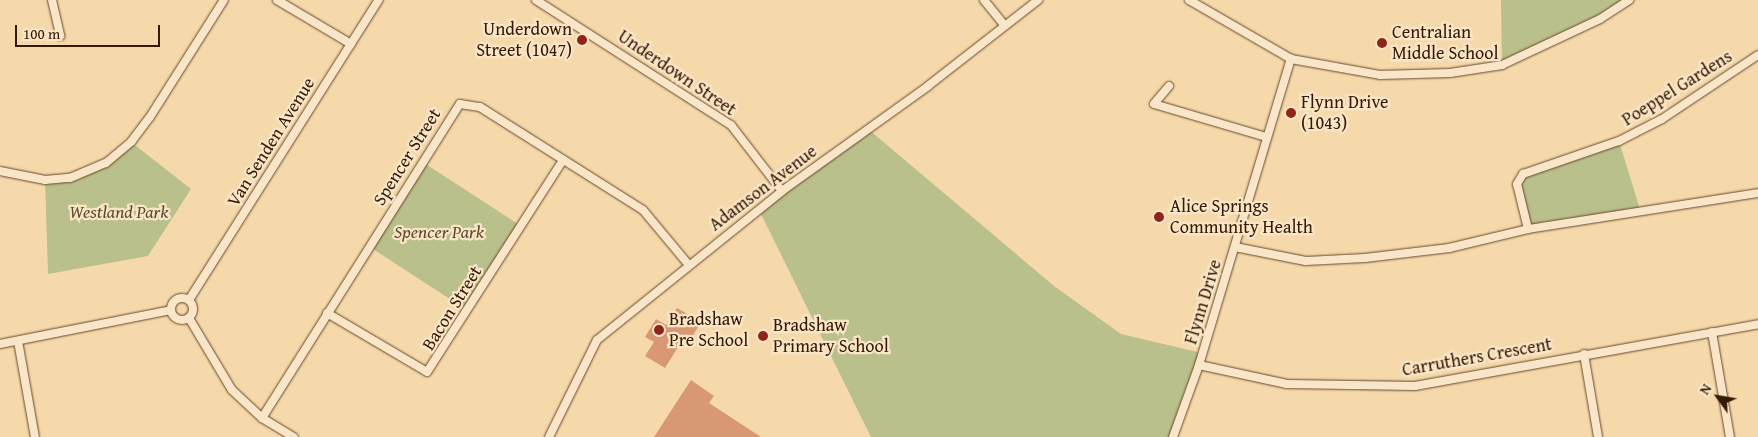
<!DOCTYPE html>
<html>
<head>
<meta charset="utf-8">
<style>
  body { margin:0 }
  #map { position:relative; width:1758px; height:437px; overflow:hidden; background:#f6d9aa; font-family:"Gentium Book Plus",serif }
  div>[style] { position:absolute }
  .green>* { inset:0; background:#bac08b; transform-origin:0 0 }
  .building>* { inset:0; background:#d99874 }
  .roads { filter:drop-shadow(0 0 1px #65492c) drop-shadow(0 0 1px #65492c) }
  .street>* { height:8px; margin:-4px; padding:0 4px; transform-origin:4px; border-radius:4px; background:#f9e6c8 }
  .street>.ring { margin:-4px; padding:0; box-sizing:content-box; background:none; border:8px solid #f9e6c8; border-radius:50% }
  .dots>* { width:14px; height:14px; translate:-50% -50%; box-sizing:border-box; border:2px solid #f9e6c8; border-radius:50% }
  span { translate:-50% -50%; white-space:nowrap; text-align:center; line-height:1.15; -webkit-text-stroke:4.5px #f9e6c8; paint-order:stroke }
  .poi-label { font-size:18px; color:#351902 }
  .right { translate:-100% -50%; text-align:right }
  .left { translate:0 -50%; text-align:left }
  .street-label { font-size:18px; color:#351902 }
  .park-label { font-size:18px; color:#5d4b2b; font-style:italic }
  .north { position:absolute; left:1693px; top:372px; width:50px; height:50px; -webkit-text-stroke:4px #f9e6c8; paint-order:stroke; rotate:302deg; font-size:14px; font-weight:700; line-height:20px; text-align:center; color:#351902 }
  .north::after { content:''; display:block; margin:auto; width:18px; height:22px; background:#351902; clip-path:polygon(50% 0,100% 100%,50% 72%,0 100%) }
  .scale { position:absolute; left:15px; top:25px; width:145px; height:22px; box-sizing:border-box; border:2px solid #351902; border-top:0; padding-left:6px; font-size:15px; line-height:18px; white-space:nowrap; color:#351902; -webkit-text-stroke:4px #f9e6c8; paint-order:stroke }
</style>
</head>
<body>
<div id="map">
  <div class="green">
    <i style="clip-path:polygon(1501px 0,1629px 0,1502px 65px)"></i>
    <i style="clip-path:polygon(868px 129px,1054px 286px,1121px 334px,1202px 353px,1173px 437px,871px 437px,759px 210px)"></i>
    <i style="clip-path:polygon(1619px 141px,1641px 213px,1528px 229px,1517px 184px,1523px 174px)"></i>
    <i style="clip-path:polygon(131px 142px,191px 189px,148px 256px,48px 274px,45px 180px,92px 171px)"></i>
    <i style="left:421px;top:161px;width:119px;height:100px;rotate:33deg"></i>
  </div>
  <div class="building">
    <i style="clip-path:polygon(677px 308px,701px 322px,692px 337px,686px 334px,665px 368px,645px 356px,654px 342px,645px 337px,656px 319px,666px 325px)"></i>
    <i style="clip-path:polygon(691px 380px,714px 396px,709px 403px,761px 437px,654px 437px)"></i>
  </div>
  <div class="roads">
    <div class="street">
      <i style="left:52px;top:0;width:37px;rotate:77deg"></i>
      <i style="left:277px;top:0;width:86px;rotate:30.7deg"></i>
      <i style="left:536px;top:0;width:232px;rotate:32.7deg"></i>
      <i style="left:731px;top:125px;width:83px;rotate:52.3deg"></i>
      <i style="left:984px;top:0;width:32px;rotate:51deg"></i>
      <i style="left:1189px;top:0;width:118px;rotate:30deg"></i>
      <i style="left:1291px;top:59px;width:90px;rotate:10.2deg"></i>
      <i style="left:1380px;top:75px;width:70px;rotate:-1.6deg"></i>
      <i style="left:1450px;top:73px;width:53px;rotate:-8.7deg"></i>
      <i style="left:1502px;top:65px;width:108px;rotate:-25.1deg"></i>
      <i style="left:1600px;top:19px;width:35px;rotate:-33deg"></i>
      <i style="left:1169px;top:86px;width:23px;rotate:130deg"></i>
      <i style="left:1154px;top:104px;width:117px;rotate:16.4deg"></i>
      <i style="left:0;top:171px;width:46px;rotate:11.3deg"></i>
      <i style="left:45px;top:180px;width:25px;rotate:-5deg"></i>
      <i style="left:70px;top:178px;width:39px;rotate:-23deg"></i>
      <i style="left:106px;top:163px;width:33px;rotate:-40deg"></i>
      <i style="left:131px;top:142px;width:31px;rotate:-53deg"></i>
      <i style="left:150px;top:117px;width:138px;rotate:-57.7deg"></i>
      <i style="left:1528px;top:229px;width:46px;rotate:-103.7deg"></i>
      <i style="left:1517px;top:184px;width:12px;rotate:-59deg"></i>
      <i style="left:1523px;top:174px;width:102px;rotate:-19deg"></i>
      <i style="left:1619px;top:141px;width:48px;rotate:-27.1deg"></i>
      <i style="left:1662px;top:119px;width:115px;rotate:-33.7deg"></i>
      <i style="left:1235px;top:247px;width:72px;rotate:11.2deg"></i>
      <i style="left:1306px;top:261px;width:59px;rotate:-2.9deg"></i>
      <i style="left:1365px;top:258px;width:85px;rotate:-6.8deg"></i>
      <i style="left:1449px;top:248px;width:81px;rotate:-13.5deg"></i>
      <i style="left:1528px;top:229px;width:233px;rotate:-8.9deg"></i>
      <i class="ring" style="left:171px;top:298px;width:14px;height:14px"></i>
      <i style="left:189px;top:300px;width:355px;rotate:-57.7deg"></i>
      <i style="left:327px;top:313px;width:116px;rotate:30.5deg"></i>
      <i style="left:427px;top:372px;width:252px;rotate:-57.3deg"></i>
      <i style="left:189px;top:318px;width:84px;rotate:59.2deg"></i>
      <i style="left:232px;top:390px;width:41px;rotate:43deg"></i>
      <i style="left:262px;top:418px;width:37px;rotate:31deg"></i>
      <i style="left:1712px;top:332px;width:107px;rotate:80.3deg"></i>
      <i style="left:18px;top:341px;width:97px;rotate:80deg"></i>
      <i style="left:0;top:344px;width:174px;rotate:-11.2deg"></i>
      <i style="left:1584px;top:354px;width:84px;rotate:80.4deg"></i>
      <i style="left:1199px;top:365px;width:90px;rotate:12.2deg"></i>
      <i style="left:1287px;top:384px;width:128px;rotate:0.9deg"></i>
      <i style="left:1415px;top:386px;width:349px;rotate:-10.2deg"></i>
      <i style="left:262px;top:418px;width:371px;rotate:-57.8deg"></i>
      <i style="left:460px;top:104px;width:20px;rotate:9deg"></i>
      <i style="left:480px;top:107px;width:193px;rotate:32.3deg"></i>
      <i style="left:643px;top:210px;width:70px;rotate:50.2deg"></i>
      <i style="left:549px;top:437px;width:108px;rotate:-63.7deg"></i>
      <i style="left:597px;top:340px;width:238px;rotate:-38.8deg"></i>
      <i style="left:782px;top:191px;width:180px;rotate:-35.7deg"></i>
      <i style="left:928px;top:86px;width:140px;rotate:-38deg"></i>
      <i style="left:1173px;top:437px;width:77px;rotate:-70.1deg"></i>
      <i style="left:1199px;top:365px;width:320px;rotate:-73.3deg"></i>
    </div>
  </div>
  <div class="dots">
    <i style="left:582px;top:40px;background:#8f2418"></i>
    <i style="left:1382px;top:43px;background:#8f2418"></i>
    <i style="left:1291px;top:113px;background:#8f2418"></i>
    <i style="left:1159px;top:217px;background:#8f2418"></i>
    <i style="left:659px;top:330px;background:#8f2418"></i>
    <i style="left:763px;top:336px;background:#8f2418"></i>
  </div>
  <div class="poi-label">
    <span class="right" style="left:572px;top:40px">Underdown<br>Street (1047)</span>
    <span class="left" style="left:1392px;top:43px">Centralian<br>Middle School</span>
    <span class="left" style="left:1301px;top:113px">Flynn Drive<br>(1043)</span>
    <span class="left" style="left:1170px;top:217px">Alice Springs<br>Community Health</span>
    <span class="left" style="left:669px;top:330px">Bradshaw<br>Pre School</span>
    <span class="left" style="left:773px;top:336px">Bradshaw<br>Primary School</span>
  </div>
  <div class="street-label">
    <span style="left:677px;top:73px;rotate:34deg">Underdown Street</span>
    <span style="left:1677px;top:88px;rotate:-32deg">Poeppel Gardens</span>
    <span style="left:271px;top:142px;rotate:-58deg">Van Senden Avenue</span>
    <span style="left:407px;top:157px;rotate:-58deg">Spencer Street</span>
    <span style="left:763px;top:188px;rotate:-37deg">Adamson Avenue</span>
    <span style="left:1203px;top:302px;rotate:-73deg">Flynn Drive</span>
    <span style="left:452px;top:308px;rotate:-58deg">Bacon Street</span>
    <span style="left:1477px;top:357px;rotate:-10deg">Carruthers Crescent</span>
  </div>
  <div class="park-label">
    <span style="left:119px;top:212px">Westland Park</span>
    <span style="left:439px;top:232px">Spencer Park</span>
  </div>
  <div class="north">N</div>
  <div class="scale">100 m</div>
</div>
</body>
</html>
